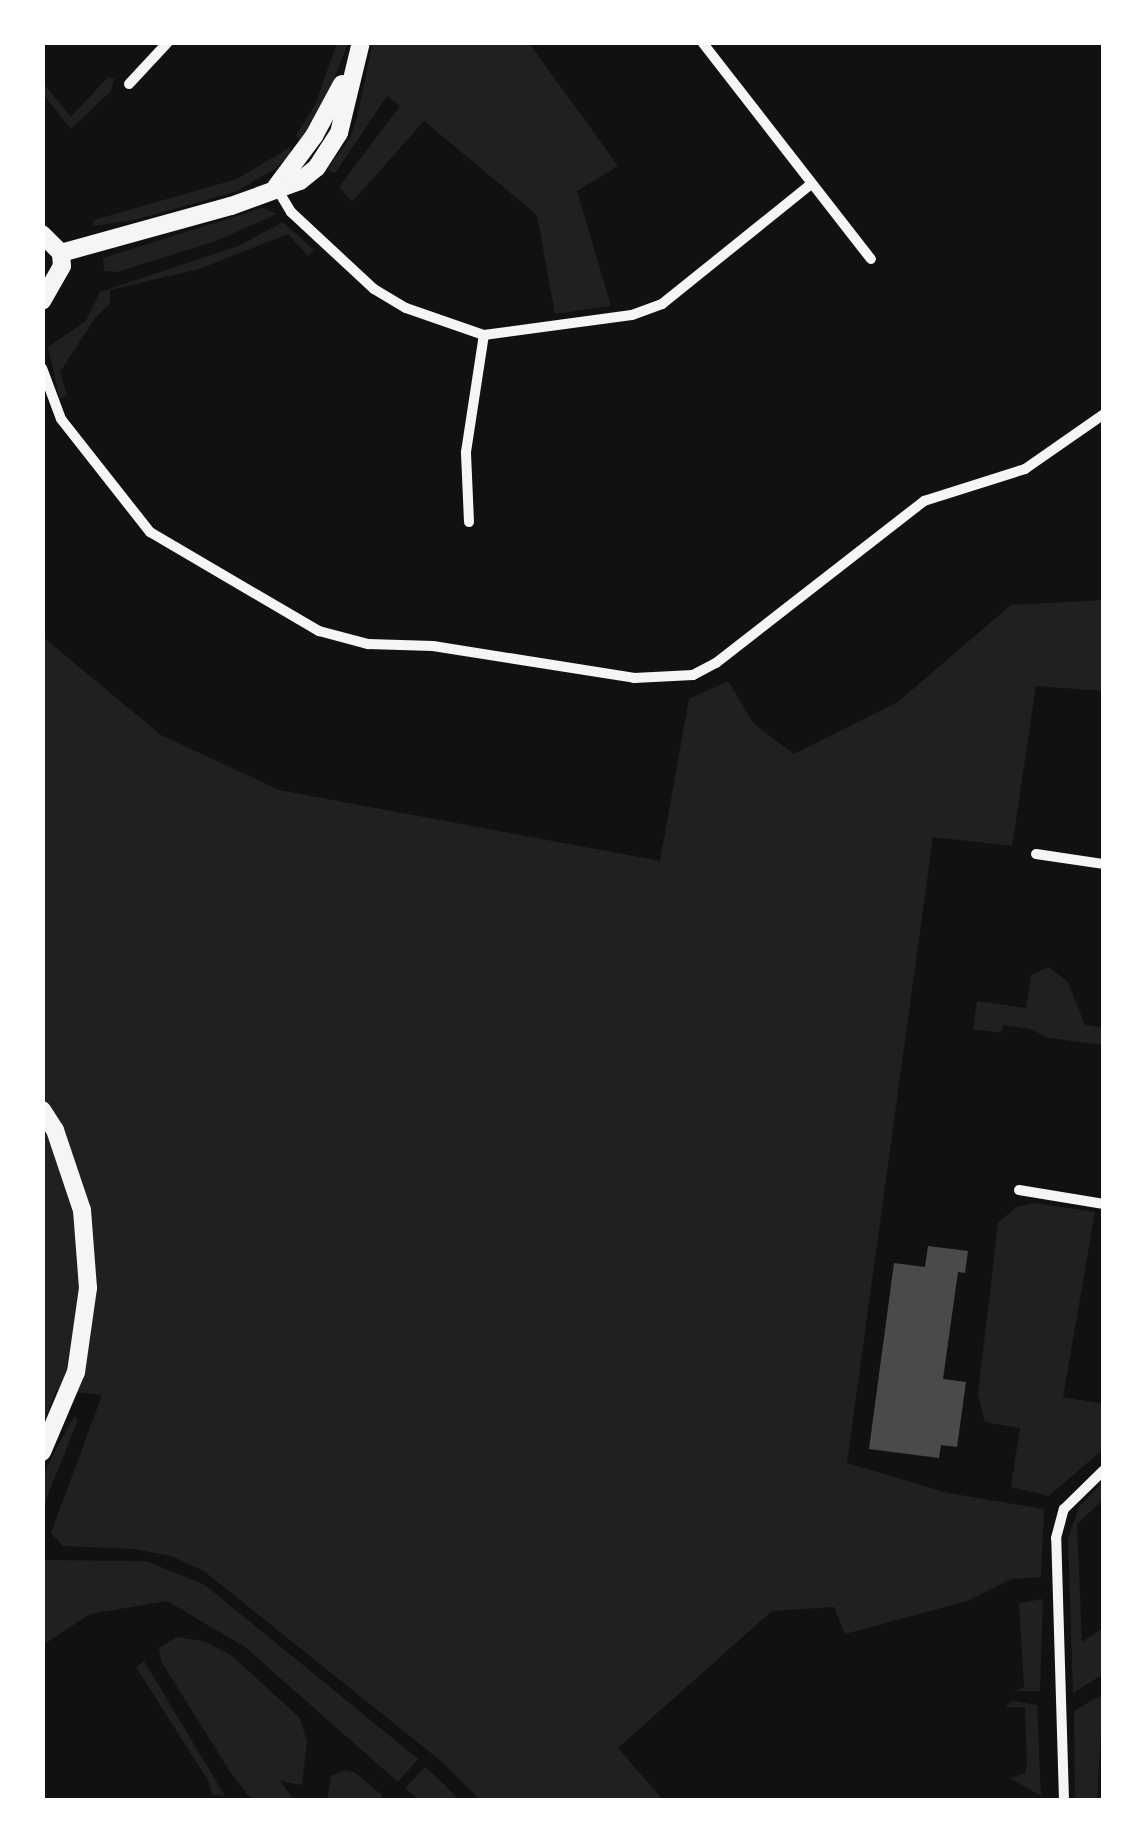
<!DOCTYPE html>
<html>
<head>
<meta charset="utf-8">
<style>
  body { margin:0 }
  #map { position:relative; width:1146px; height:1843px; overflow:hidden; background:#111; font-family:"Asap Condensed",sans-serif }
  div>[style] { position:absolute }
  .green>* { inset:0; background:#202020 }
  .building>* { inset:0; background:#4a4a4a }
  .minor>* { height:10px; margin:-5px; padding:0 5px; transform-origin:5px; border-radius:5px; background:#f5f5f5 }
  .tertiary>* { height:18px; margin:-9px; padding:0 9px; transform-origin:9px; border-radius:9px; background:#f5f5f5 }
  span { translate:-50% -50%; white-space:nowrap; text-align:center; line-height:1.15; -webkit-text-stroke:8px #fff; paint-order:stroke }
  .frame { position:absolute; inset:0; border:45px solid #fff; pointer-events:none }
</style>
</head>
<body>
<div id="map">
  <div class="green">
    <i style="clip-path:polygon(373px 42px,529px 43px,618px 166px,577px 191px,611px 306px,555px 314px,537px 215px,424px 121px,352px 202px,339px 187px,400px 106px,387px 96px,336px 172px,331px 172px,328px 168px,350px 138px,357px 117px)"></i>
    <i style="clip-path:polygon(337px 43px,348px 43px,323px 107px,301px 143px,296px 135px,315px 105px)"></i>
    <i style="clip-path:polygon(108px 77px,114px 79px,111px 91px,71px 129px,43px 94px,43px 83px,71px 117px)"></i>
    <i style="clip-path:polygon(289px 148px,292px 153px,275px 169px,235px 192px,134px 220px,93px 226px,94px 220px,237px 179px)"></i>
    <i style="clip-path:polygon(262px 208px,277px 214px,216px 241px,117px 272px,104px 271px,103px 258px)"></i>
    <i style="clip-path:polygon(283px 222px,314px 250px,308px 256px,288px 234px,199px 269px,110px 290px,110px 304px,95px 318px,60px 372px,67px 395px,60px 399px,48px 347px,86px 321px,100px 292px,238px 246px)"></i>
    <i style="clip-path:polygon(1103px 600px,1103px 691px,1036px 686px,1012px 846px,933px 837px,847px 1463px,948px 1493px,1044px 1509px,1041px 1577px,1011px 1579px,967px 1601px,845px 1634px,834px 1607px,772px 1611px,618px 1748px,663px 1800px,480px 1800px,442px 1762px,204px 1571px,171px 1556px,134px 1549px,63px 1546px,51px 1533px,102px 1395px,56px 1390px,43px 1425px,43px 637px,161px 735px,279px 790px,660px 861px,689px 699px,728px 681px,754px 724px,794px 754px,898px 702px,1011px 605px)"></i>
    <i style="clip-path:polygon(1049px 967px,1068px 982px,1085px 1025px,1103px 1028px,1103px 1045px,1049px 1038px,1030px 1029px,1003px 1025px,1001px 1033px,973px 1029px,977px 1001px,1026px 1008px,1031px 975px)"></i>
    <i style="clip-path:polygon(1035px 1203px,1095px 1212px,1063px 1397px,1103px 1404px,1103px 1449px,1049px 1496px,1011px 1487px,1020px 1428px,985px 1422px,978px 1394px,998px 1223px,1016px 1207px)"></i>
    <i style="clip-path:polygon(74px 1416px,78px 1420px,43px 1507px,43px 1474px)"></i>
    <i style="clip-path:polygon(1103px 1481px,1103px 1500px,1077px 1524px,1082px 1642px,1103px 1628px,1103px 1674px,1073px 1693px,1068px 1538px,1079px 1507px)"></i>
    <i style="clip-path:polygon(43px 1560px,146px 1561px,205px 1585px,418px 1759px,398px 1782px,245px 1647px,167px 1601px,90px 1614px,43px 1645px)"></i>
    <i style="clip-path:polygon(1043px 1599px,1040px 1691px,1015px 1691px,1024px 1687px,1019px 1603px)"></i>
    <i style="clip-path:polygon(176px 1637px,203px 1641px,231px 1655px,300px 1718px,307px 1742px,302px 1785px,280px 1781px,294px 1800px,252px 1800px,231px 1773px,161px 1661px,159px 1648px)"></i>
    <i style="clip-path:polygon(144px 1661px,225px 1796px,212px 1795px,209px 1782px,136px 1667px)"></i>
    <i style="clip-path:polygon(1103px 1694px,1097px 1800px,1075px 1800px,1074px 1711px)"></i>
    <i style="clip-path:polygon(1013px 1701px,1037px 1705px,1041px 1796px,1010px 1778px,1025px 1773px,1027px 1765px,1025px 1707px,1005px 1707px)"></i>
    <i style="clip-path:polygon(425px 1767px,444px 1784px,459px 1800px,419px 1800px,405px 1788px)"></i>
    <i style="clip-path:polygon(344px 1770px,354px 1772px,382px 1795px,381px 1800px,327px 1800px,331px 1776px)"></i>
  </div>
  <div class="building">
    <i style="clip-path:polygon(928px 1246px,968px 1251px,965px 1273px,958px 1272px,943px 1379px,966px 1382px,957px 1447px,941px 1445px,939px 1458px,869px 1449px,894px 1263px,925px 1267px)"></i>
  </div>
  <div class="minor">
    <i style="left:702px;top:42px;width:275px;rotate:52.1deg"></i>
    <i style="left:129px;top:84px;width:57px;rotate:-47.1deg"></i>
    <i style="left:276px;top:187px;width:29px;rotate:59deg"></i>
    <i style="left:291px;top:212px;width:113px;rotate:42.9deg"></i>
    <i style="left:374px;top:289px;width:37px;rotate:31deg"></i>
    <i style="left:406px;top:308px;width:83px;rotate:19.1deg"></i>
    <i style="left:484px;top:335px;width:149px;rotate:-7.7deg"></i>
    <i style="left:632px;top:315px;width:32px;rotate:-20deg"></i>
    <i style="left:662px;top:304px;width:190px;rotate:-38.8deg"></i>
    <i style="left:42px;top:368px;width:54px;rotate:69.6deg"></i>
    <i style="left:61px;top:419px;width:144px;rotate:51.8deg"></i>
    <i style="left:150px;top:532px;width:196px;rotate:30.4deg"></i>
    <i style="left:319px;top:631px;width:51px;rotate:14.9deg"></i>
    <i style="left:368px;top:644px;width:65px;rotate:1.8deg"></i>
    <i style="left:433px;top:646px;width:204px;rotate:9deg"></i>
    <i style="left:634px;top:678px;width:59px;rotate:-2.9deg"></i>
    <i style="left:693px;top:675px;width:26px;rotate:-28deg"></i>
    <i style="left:716px;top:663px;width:264px;rotate:-37.9deg"></i>
    <i style="left:924px;top:501px;width:106px;rotate:-17.6deg"></i>
    <i style="left:1025px;top:469px;width:96px;rotate:-34.8deg"></i>
    <i style="left:469px;top:522px;width:70px;rotate:-92.5deg"></i>
    <i style="left:466px;top:452px;width:118px;rotate:-81.3deg"></i>
    <i style="left:1036px;top:854px;width:69px;rotate:8.4deg"></i>
    <i style="left:1019px;top:1190px;width:86px;rotate:9.4deg"></i>
    <i style="left:1064px;top:1800px;width:262px;rotate:-91.7deg"></i>
    <i style="left:1056px;top:1538px;width:30px;rotate:-75deg"></i>
    <i style="left:1064px;top:1509px;width:56px;rotate:-44.3deg"></i>
  </div>
  <div class="tertiary">
    <i style="left:276px;top:187px;width:64px;rotate:-53.3deg"></i>
    <i style="left:314px;top:136px;width:59px;rotate:-61.7deg"></i>
    <i style="left:42px;top:234px;width:27px;rotate:45deg"></i>
    <i style="left:61px;top:253px;width:13px;rotate:86deg"></i>
    <i style="left:62px;top:266px;width:40px;rotate:119.7deg"></i>
    <i style="left:61px;top:253px;width:176px;rotate:-15.5deg"></i>
    <i style="left:231px;top:206px;width:73px;rotate:-19.9deg"></i>
    <i style="left:300px;top:181px;width:22px;rotate:-39deg"></i>
    <i style="left:317px;top:167px;width:40px;rotate:-57.1deg"></i>
    <i style="left:339px;top:133px;width:94px;rotate:-76.4deg"></i>
    <i style="left:42px;top:1110px;width:24px;rotate:57deg"></i>
    <i style="left:55px;top:1130px;width:84px;rotate:71.4deg"></i>
    <i style="left:82px;top:1210px;width:78px;rotate:85.6deg"></i>
    <i style="left:88px;top:1288px;width:85px;rotate:98.1deg"></i>
    <i style="left:76px;top:1372px;width:87px;rotate:113deg"></i>
  </div>
  <div class="frame"></div>
</div>
</body>
</html>
